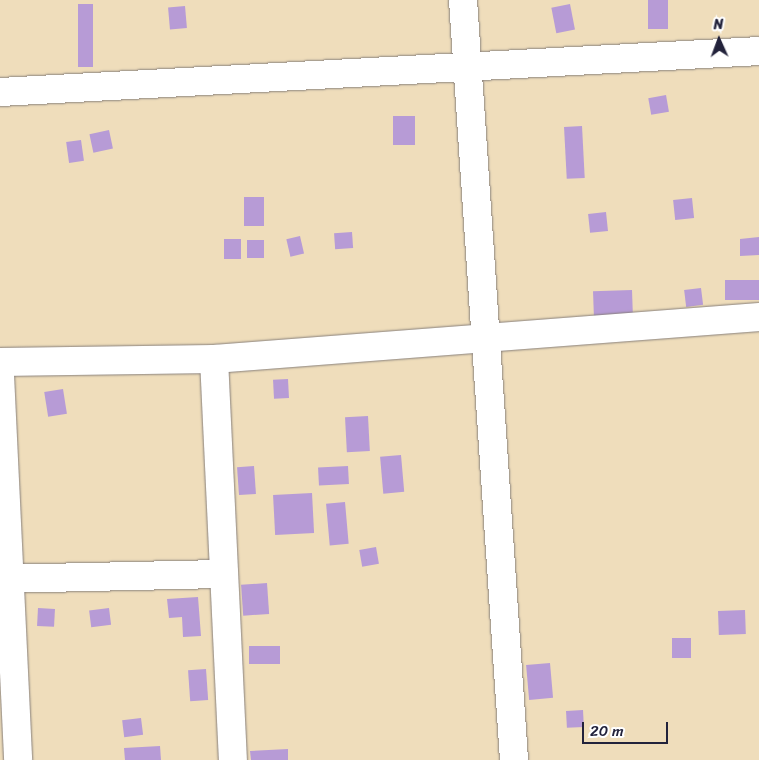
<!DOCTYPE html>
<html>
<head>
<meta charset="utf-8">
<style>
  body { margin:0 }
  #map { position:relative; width:759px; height:760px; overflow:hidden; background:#efddbb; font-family:Sriracha,sans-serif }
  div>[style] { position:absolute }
  .building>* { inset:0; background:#b79bd6; transform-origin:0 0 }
  .roads { filter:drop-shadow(0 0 1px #88807b) drop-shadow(0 0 1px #88807b) }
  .minor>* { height:28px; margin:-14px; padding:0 14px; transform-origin:14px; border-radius:14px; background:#fff }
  span { translate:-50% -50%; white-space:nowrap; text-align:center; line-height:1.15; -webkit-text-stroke:5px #fff; paint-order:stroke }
  .north { position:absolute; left:694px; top:15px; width:50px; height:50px; -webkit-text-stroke:4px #fff; paint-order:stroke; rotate:358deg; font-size:14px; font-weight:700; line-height:20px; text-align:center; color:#22223b }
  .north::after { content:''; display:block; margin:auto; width:18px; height:22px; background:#22223b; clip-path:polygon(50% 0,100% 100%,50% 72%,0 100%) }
  .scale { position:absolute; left:582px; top:722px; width:86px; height:22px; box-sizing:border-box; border:2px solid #22223b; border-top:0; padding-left:6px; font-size:15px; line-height:18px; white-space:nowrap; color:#22223b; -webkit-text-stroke:4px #fff; paint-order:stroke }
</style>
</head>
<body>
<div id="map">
  <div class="building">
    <i style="left:648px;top:0;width:20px;height:29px"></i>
    <i style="left:78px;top:4px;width:15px;height:63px"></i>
    <i style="left:570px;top:4px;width:26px;height:19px;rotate:79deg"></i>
    <i style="left:185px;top:6px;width:22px;height:17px;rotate:85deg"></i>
    <i style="left:666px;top:95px;width:17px;height:18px;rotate:80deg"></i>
    <i style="left:393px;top:116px;width:22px;height:29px"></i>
    <i style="left:582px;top:126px;width:52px;height:18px;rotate:87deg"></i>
    <i style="left:109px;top:130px;width:19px;height:20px;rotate:78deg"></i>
    <i style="left:81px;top:140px;width:21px;height:15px;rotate:82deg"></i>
    <i style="left:244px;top:197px;width:20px;height:29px"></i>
    <i style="left:692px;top:198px;width:20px;height:19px;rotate:84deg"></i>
    <i style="left:606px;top:212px;width:19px;height:18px;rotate:84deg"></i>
    <i style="left:352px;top:232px;width:16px;height:18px;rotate:86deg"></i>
    <i style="left:300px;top:236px;width:18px;height:14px;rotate:77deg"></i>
    <i style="clip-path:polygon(759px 237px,759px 255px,740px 256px,740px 239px)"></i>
    <i style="left:224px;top:239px;width:17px;height:20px"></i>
    <i style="left:247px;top:240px;width:17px;height:18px"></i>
    <i style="left:759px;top:280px;width:20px;height:34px;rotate:90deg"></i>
    <i style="left:701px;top:288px;width:17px;height:17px;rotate:83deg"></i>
    <i style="left:632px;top:290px;width:26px;height:39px;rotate:88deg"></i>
    <i style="left:288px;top:379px;width:19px;height:15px;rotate:87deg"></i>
    <i style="left:63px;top:389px;width:25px;height:19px;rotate:81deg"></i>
    <i style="left:368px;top:416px;width:35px;height:23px;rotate:87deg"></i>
    <i style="left:401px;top:455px;width:37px;height:21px;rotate:85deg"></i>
    <i style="left:254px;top:466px;width:28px;height:17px;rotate:86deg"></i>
    <i style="left:348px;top:466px;width:18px;height:30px;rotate:87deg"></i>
    <i style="left:312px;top:493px;width:40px;height:39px;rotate:87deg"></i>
    <i style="left:345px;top:502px;width:42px;height:19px;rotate:85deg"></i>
    <i style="left:376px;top:547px;width:17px;height:17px;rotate:80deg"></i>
    <i style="left:267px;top:583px;width:31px;height:26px;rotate:86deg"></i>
    <i style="clip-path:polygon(198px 597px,201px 636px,183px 637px,182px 617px,169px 618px,167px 599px)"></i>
    <i style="left:38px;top:608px;width:17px;height:18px;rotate:3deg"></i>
    <i style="left:109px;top:608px;width:17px;height:20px;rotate:83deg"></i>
    <i style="left:745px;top:610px;width:24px;height:27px;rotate:88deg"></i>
    <i style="left:672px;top:638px;width:19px;height:20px"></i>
    <i style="left:249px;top:646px;width:31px;height:18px"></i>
    <i style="left:550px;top:663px;width:35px;height:24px;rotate:85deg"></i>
    <i style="left:206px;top:669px;width:31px;height:18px;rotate:86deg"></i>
    <i style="left:583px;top:710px;width:17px;height:17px;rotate:87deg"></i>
    <i style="left:141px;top:718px;width:17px;height:19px;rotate:83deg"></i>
    <i style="clip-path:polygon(160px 746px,161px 760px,125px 760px,124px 748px)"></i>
    <i style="clip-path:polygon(288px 749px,288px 760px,251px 760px,250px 751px)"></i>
  </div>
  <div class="roads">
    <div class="minor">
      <i style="left:463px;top:0;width:762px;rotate:86.16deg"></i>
      <i style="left:0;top:92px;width:760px;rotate:-3.09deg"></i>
      <i style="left:214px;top:359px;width:401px;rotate:87.3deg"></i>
      <i style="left:0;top:362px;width:214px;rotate:-0.8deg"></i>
      <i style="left:214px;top:359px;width:547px;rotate:-4.41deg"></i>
      <i style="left:0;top:375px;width:385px;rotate:87.3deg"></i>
      <i style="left:0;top:579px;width:224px;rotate:-1.3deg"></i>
    </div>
  </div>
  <div class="north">N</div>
  <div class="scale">20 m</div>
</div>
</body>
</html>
